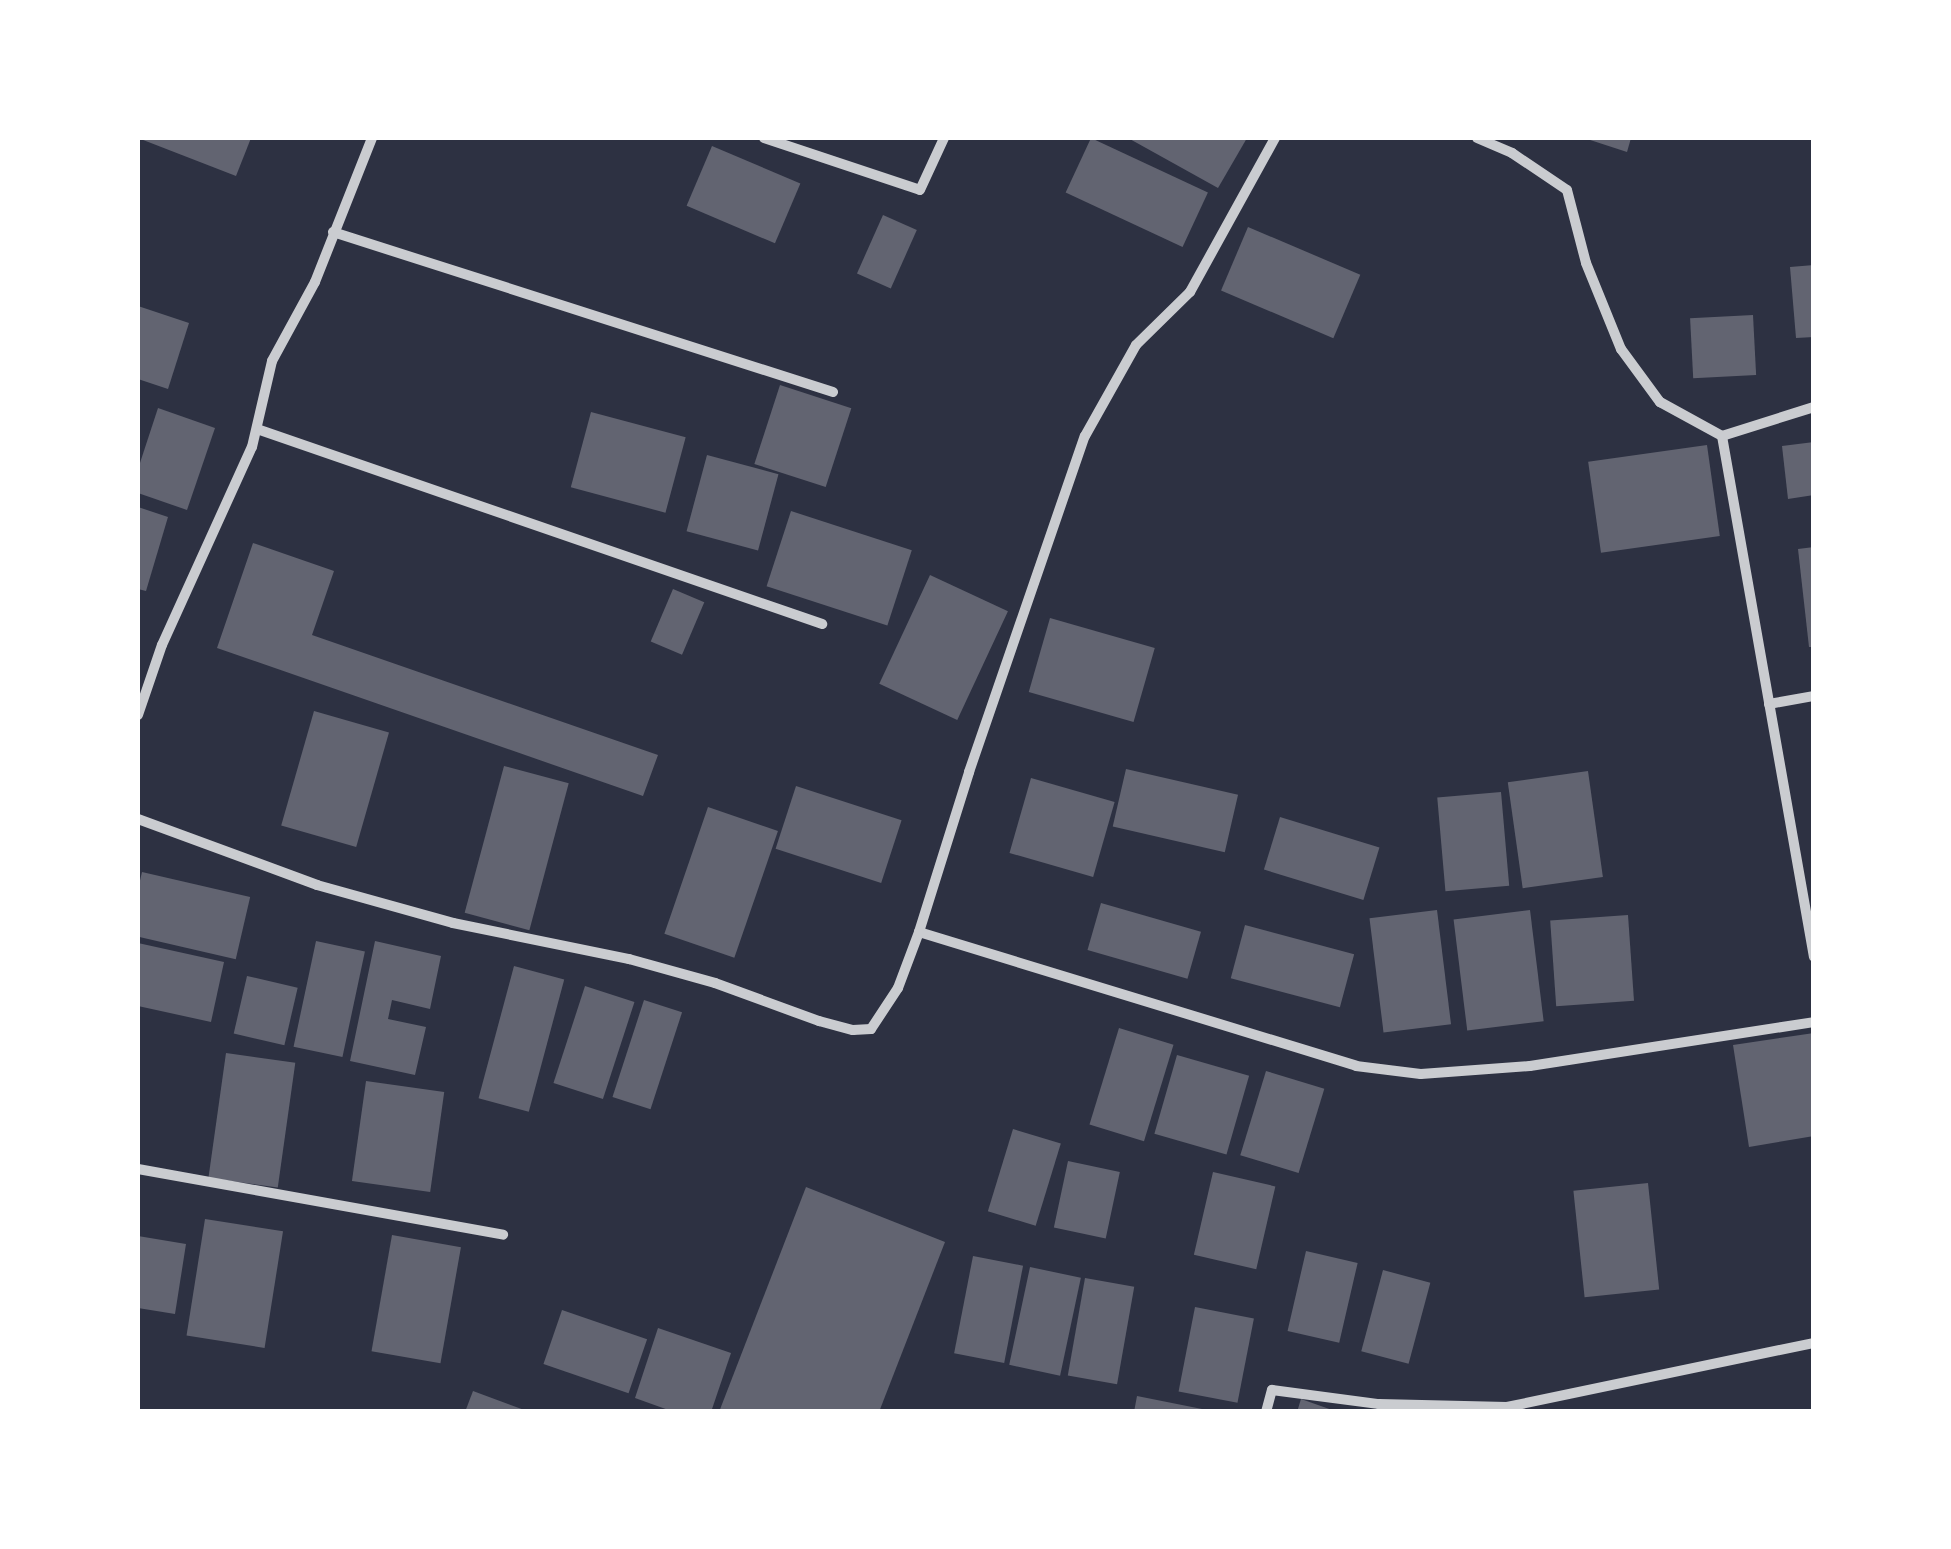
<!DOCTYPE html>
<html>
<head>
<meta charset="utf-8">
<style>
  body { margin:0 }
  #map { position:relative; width:1951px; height:1549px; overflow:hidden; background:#2d3142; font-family:"PT Sans Narrow",sans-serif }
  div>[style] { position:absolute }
  .building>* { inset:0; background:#626471; transform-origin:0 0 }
  .minor>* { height:10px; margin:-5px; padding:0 5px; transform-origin:5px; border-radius:5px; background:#caccd0 }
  span { translate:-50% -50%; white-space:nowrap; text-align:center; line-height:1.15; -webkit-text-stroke:8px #fff; paint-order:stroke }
  .frame { position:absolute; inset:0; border:140px solid #fff; pointer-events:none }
</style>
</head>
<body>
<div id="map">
  <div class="building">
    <i style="clip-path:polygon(138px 138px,251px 138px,236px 176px)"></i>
    <i style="left:1091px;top:138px;width:129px;height:60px;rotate:25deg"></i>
    <i style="clip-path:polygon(1128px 138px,1247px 138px,1218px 188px)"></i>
    <i style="clip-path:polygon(1584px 138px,1631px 138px,1627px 152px)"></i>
    <i style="left:712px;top:146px;width:96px;height:65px;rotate:23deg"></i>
    <i style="left:883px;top:215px;width:37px;height:64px;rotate:24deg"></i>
    <i style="left:1248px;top:227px;width:122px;height:69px;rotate:23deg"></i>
    <i style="clip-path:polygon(1814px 265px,1814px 337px,1796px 338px,1790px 267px)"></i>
    <i style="clip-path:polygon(138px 306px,189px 323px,168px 389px,138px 379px)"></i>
    <i style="left:1753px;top:315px;width:60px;height:63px;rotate:87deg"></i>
    <i style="left:780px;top:385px;width:75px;height:83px;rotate:18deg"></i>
    <i style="clip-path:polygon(158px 408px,215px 428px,187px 510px,138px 493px,138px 469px)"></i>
    <i style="left:591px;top:412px;width:98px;height:78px;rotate:15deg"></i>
    <i style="clip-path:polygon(1814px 442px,1814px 495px,1788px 499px,1782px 446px)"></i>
    <i style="left:1707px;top:445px;width:92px;height:120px;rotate:82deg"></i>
    <i style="left:707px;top:455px;width:74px;height:79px;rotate:15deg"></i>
    <i style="clip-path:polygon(138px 507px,168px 517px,146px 591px,138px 589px)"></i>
    <i style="left:791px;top:511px;width:127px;height:79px;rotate:18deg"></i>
    <i style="clip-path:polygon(253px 543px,334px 571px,312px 635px,658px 755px,643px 796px,217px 648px)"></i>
    <i style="clip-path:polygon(1814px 547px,1814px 647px,1809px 647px,1798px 549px)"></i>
    <i style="left:930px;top:575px;width:86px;height:120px;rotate:25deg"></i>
    <i style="left:673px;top:589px;width:34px;height:57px;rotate:23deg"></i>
    <i style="left:1050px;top:618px;width:109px;height:77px;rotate:16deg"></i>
    <i style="left:314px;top:711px;width:78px;height:119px;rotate:16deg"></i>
    <i style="left:504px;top:766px;width:67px;height:152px;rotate:15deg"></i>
    <i style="left:1126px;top:769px;width:115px;height:59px;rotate:13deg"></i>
    <i style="left:1588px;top:771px;width:107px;height:81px;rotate:82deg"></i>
    <i style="left:1031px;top:778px;width:87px;height:78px;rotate:16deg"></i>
    <i style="left:796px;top:786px;width:111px;height:66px;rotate:18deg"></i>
    <i style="left:1501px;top:792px;width:94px;height:64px;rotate:85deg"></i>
    <i style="left:708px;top:807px;width:74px;height:134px;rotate:19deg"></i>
    <i style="left:1280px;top:817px;width:104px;height:55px;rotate:17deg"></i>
    <i style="left:142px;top:872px;width:111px;height:64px;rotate:13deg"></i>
    <i style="left:1101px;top:903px;width:104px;height:49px;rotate:16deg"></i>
    <i style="left:1437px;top:910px;width:115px;height:68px;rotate:83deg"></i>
    <i style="left:1530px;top:910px;width:112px;height:77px;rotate:83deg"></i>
    <i style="left:1628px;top:915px;width:86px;height:78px;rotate:86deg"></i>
    <i style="left:1245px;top:925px;width:113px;height:55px;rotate:15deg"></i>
    <i style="left:316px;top:941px;width:50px;height:108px;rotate:12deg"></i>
    <i style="clip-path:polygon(375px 941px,441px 956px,430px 1009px,392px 1000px,388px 1019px,426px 1027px,415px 1075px,350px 1061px)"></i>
    <i style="clip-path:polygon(138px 943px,224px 962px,211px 1022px,138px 1006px)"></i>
    <i style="left:514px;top:966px;width:52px;height:137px;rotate:15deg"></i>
    <i style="left:247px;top:976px;width:52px;height:59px;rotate:13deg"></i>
    <i style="left:585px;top:986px;width:52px;height:102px;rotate:18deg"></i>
    <i style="left:644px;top:1000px;width:40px;height:102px;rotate:18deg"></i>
    <i style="left:1119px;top:1028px;width:57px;height:101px;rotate:17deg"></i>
    <i style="clip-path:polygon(1814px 1033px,1814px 1136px,1749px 1147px,1733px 1045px)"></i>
    <i style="left:226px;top:1053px;width:70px;height:126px;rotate:8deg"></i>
    <i style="left:1177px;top:1055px;width:75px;height:82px;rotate:16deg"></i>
    <i style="left:1266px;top:1071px;width:61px;height:88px;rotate:17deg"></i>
    <i style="left:366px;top:1081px;width:79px;height:101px;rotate:8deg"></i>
    <i style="left:1013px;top:1129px;width:50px;height:86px;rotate:17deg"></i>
    <i style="left:1068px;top:1161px;width:53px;height:68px;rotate:12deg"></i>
    <i style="left:1213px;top:1172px;width:64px;height:85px;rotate:13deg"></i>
    <i style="left:1648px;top:1183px;width:107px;height:75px;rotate:84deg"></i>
    <i style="clip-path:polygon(806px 1187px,945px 1242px,879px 1412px,719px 1412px)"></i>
    <i style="left:205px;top:1219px;width:79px;height:118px;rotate:9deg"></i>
    <i style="left:392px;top:1235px;width:70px;height:118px;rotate:10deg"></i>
    <i style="clip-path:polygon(138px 1236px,186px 1244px,175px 1314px,138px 1308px)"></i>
    <i style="left:1306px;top:1251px;width:53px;height:82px;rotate:13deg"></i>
    <i style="left:973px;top:1256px;width:51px;height:99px;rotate:11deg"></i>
    <i style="left:1030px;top:1267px;width:52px;height:100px;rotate:12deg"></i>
    <i style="left:1383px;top:1270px;width:49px;height:84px;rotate:15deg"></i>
    <i style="left:1085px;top:1278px;width:50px;height:99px;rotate:10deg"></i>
    <i style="left:1195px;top:1307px;width:60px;height:86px;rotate:11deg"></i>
    <i style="left:562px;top:1310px;width:90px;height:57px;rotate:19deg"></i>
    <i style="clip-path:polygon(658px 1328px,731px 1353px,711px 1412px,674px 1412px,635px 1398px)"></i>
    <i style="clip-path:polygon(473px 1391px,527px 1411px,527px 1412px,465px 1412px)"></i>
    <i style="clip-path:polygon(1137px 1396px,1207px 1410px,1206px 1412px,1134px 1412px)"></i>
    <i style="clip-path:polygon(1301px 1399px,1335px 1411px,1335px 1412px,1297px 1412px)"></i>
  </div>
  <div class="minor">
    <i style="left:764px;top:138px;width:164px;rotate:18.4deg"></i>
    <i style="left:920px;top:190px;width:57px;rotate:-65.2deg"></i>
    <i style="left:1477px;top:138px;width:38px;rotate:23deg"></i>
    <i style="left:1512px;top:153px;width:66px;rotate:33.9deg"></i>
    <i style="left:1567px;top:190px;width:75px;rotate:75.4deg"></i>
    <i style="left:1586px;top:263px;width:93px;rotate:67.9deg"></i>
    <i style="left:1621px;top:349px;width:66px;rotate:53.7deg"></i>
    <i style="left:1660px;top:402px;width:71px;rotate:28.7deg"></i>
    <i style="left:1722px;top:436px;width:529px;rotate:79.99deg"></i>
    <i style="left:333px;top:232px;width:525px;rotate:17.74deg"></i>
    <i style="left:257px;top:429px;width:598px;rotate:19.04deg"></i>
    <i style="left:1722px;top:436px;width:96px;rotate:-17.5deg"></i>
    <i style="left:1769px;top:704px;width:46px;rotate:-10.1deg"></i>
    <i style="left:138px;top:715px;width:74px;rotate:-71.1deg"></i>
    <i style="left:162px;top:645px;width:217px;rotate:-65.6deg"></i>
    <i style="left:252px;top:447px;width:88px;rotate:-76.9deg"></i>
    <i style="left:272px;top:361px;width:90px;rotate:-61.4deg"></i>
    <i style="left:315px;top:282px;width:155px;rotate:-68.4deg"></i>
    <i style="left:138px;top:819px;width:191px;rotate:20.2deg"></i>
    <i style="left:317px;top:885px;width:141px;rotate:15.6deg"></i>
    <i style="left:453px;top:923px;width:180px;rotate:11.6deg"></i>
    <i style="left:629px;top:959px;width:89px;rotate:15.6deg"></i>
    <i style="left:715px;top:983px;width:111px;rotate:20.1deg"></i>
    <i style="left:819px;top:1021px;width:35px;rotate:15deg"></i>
    <i style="left:853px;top:1030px;width:18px;rotate:-3deg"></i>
    <i style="left:871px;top:1029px;width:49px;rotate:-56.6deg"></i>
    <i style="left:898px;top:988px;width:60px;rotate:-69.4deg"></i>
    <i style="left:919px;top:932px;width:168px;rotate:-72.6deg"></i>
    <i style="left:969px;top:772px;width:355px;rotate:-71deg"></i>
    <i style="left:1085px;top:436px;width:104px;rotate:-60.7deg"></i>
    <i style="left:1136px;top:345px;width:76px;rotate:-44.5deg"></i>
    <i style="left:1190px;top:292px;width:176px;rotate:-61.1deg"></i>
    <i style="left:919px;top:932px;width:457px;rotate:17deg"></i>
    <i style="left:1356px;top:1066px;width:65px;rotate:7deg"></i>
    <i style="left:1421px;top:1074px;width:109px;rotate:-4.2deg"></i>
    <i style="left:1530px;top:1066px;width:287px;rotate:-8.8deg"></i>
    <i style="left:138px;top:1169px;width:371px;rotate:10.2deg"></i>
    <i style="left:1266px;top:1412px;width:23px;rotate:-75deg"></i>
    <i style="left:1272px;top:1390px;width:108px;rotate:7.5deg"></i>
    <i style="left:1379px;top:1404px;width:128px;rotate:1.3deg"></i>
    <i style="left:1507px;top:1407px;width:314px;rotate:-11.8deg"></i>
  </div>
  <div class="frame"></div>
</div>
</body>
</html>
